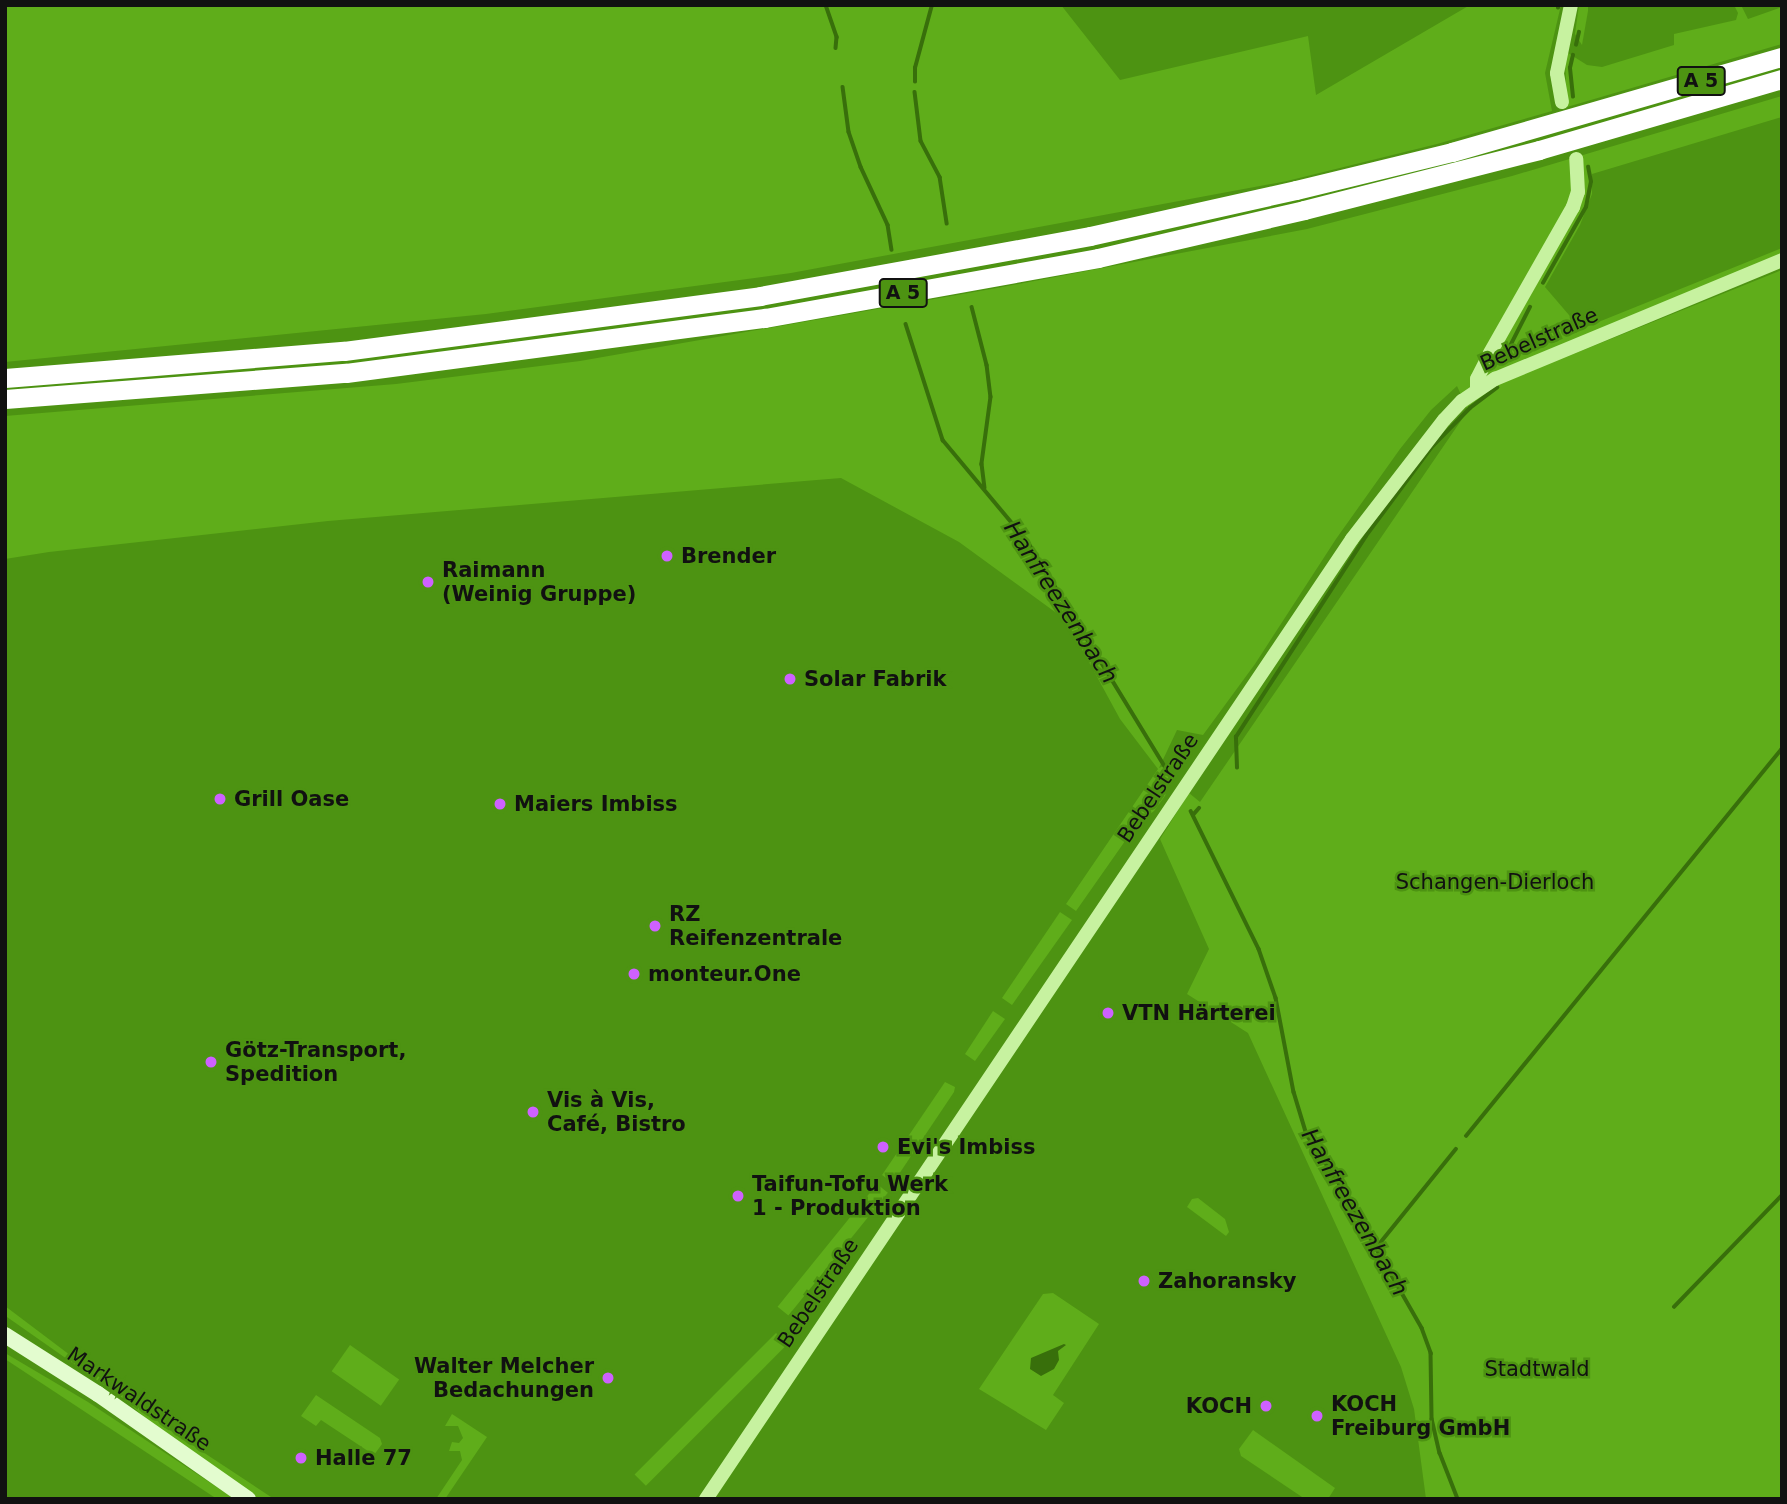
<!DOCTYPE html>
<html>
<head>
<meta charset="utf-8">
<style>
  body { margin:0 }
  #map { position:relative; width:1787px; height:1504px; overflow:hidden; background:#4d9312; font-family:"DejaVu Sans",sans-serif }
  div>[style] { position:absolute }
  .green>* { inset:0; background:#5fad1a; transform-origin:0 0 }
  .water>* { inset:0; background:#386f0b }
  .stream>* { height:3.5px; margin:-1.75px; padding:0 1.75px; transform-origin:1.75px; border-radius:1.75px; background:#386f0b }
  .tertiary>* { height:14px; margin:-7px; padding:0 7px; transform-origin:7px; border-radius:7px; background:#c7f2a0 }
  .secondary>* { height:16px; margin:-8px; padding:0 8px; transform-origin:8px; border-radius:8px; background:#e3fccf }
  .motorway>* { height:19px; margin:-9.5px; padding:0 9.5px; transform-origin:9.5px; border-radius:9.5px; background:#fff }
  .dots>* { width:19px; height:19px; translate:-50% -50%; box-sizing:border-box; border:4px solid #4d9312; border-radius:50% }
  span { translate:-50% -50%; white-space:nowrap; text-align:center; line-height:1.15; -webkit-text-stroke:5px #4d9312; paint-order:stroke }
  .shield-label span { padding:2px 5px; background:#4d9312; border:2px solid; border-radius:5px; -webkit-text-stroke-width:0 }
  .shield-label { font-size:19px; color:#111; font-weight:700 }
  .street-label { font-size:21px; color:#111 }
  .poi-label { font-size:21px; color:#111; font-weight:700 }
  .left { translate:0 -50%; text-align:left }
  .right { translate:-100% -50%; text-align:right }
  .park-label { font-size:21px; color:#111 }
  .water-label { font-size:23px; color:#111; font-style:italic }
  .frame { position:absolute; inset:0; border:7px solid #111; pointer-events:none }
</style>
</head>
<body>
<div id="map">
  <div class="green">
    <i style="clip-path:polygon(5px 5px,1061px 5px,1120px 80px,1308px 36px,1316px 95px,1470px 5px,1561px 5px,1545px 73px,1552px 111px,1437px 144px,1287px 181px,791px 273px,486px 314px,5px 362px)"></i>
    <i style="clip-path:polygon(1579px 5px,1588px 5px,1588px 11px,1582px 45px,1575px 34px)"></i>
    <i style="clip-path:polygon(1734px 5px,1741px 5px,1748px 19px,1782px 7px,1782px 44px,1567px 107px,1565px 59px,1568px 53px,1587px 65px,1602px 67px,1674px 45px,1674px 34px,1736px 20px,1738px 13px)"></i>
    <i style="clip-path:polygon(1782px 96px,1782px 117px,1592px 174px,1592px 194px,1580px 225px,1545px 287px,1581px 329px,1782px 248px,1782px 266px,1556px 361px,1782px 270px,1782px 1499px,1426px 1499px,1414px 1409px,1401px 1367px,1248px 1033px,1187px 994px,1209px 949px,1160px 839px,1189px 793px,1200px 802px,1471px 406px,1467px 408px,1457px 386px,1431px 410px,1400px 449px,1336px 539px,1255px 664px,1203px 735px,1177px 730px,1159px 768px,1168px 764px,1169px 784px,1165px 796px,1154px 811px,1137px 824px,1076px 911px,1066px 904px,1158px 769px,1120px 719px,1066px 620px,959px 542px,841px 478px,328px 521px,49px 552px,5px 559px,5px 416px,396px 384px,580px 361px,997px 288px,1307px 229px,1512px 176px)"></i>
    <i style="clip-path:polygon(1060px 912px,1072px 920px,1012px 1005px,1002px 998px)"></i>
    <i style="clip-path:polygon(993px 1011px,1005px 1019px,975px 1061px,965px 1054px)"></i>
    <i style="clip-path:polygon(945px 1082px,955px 1087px,954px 1092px,893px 1183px,882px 1175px)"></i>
    <i style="left:877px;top:1184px;width:14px;height:158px;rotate:39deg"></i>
    <i style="clip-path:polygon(1198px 1198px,1225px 1219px,1229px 1232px,1226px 1236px,1187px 1207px,1192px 1199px)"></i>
    <i style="clip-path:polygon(1053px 1293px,1099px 1324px,1053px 1395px,1064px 1403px,1046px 1430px,979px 1389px,1043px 1294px)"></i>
    <i style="clip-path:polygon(5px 1306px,168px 1429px,274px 1499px,258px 1499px,169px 1439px,124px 1399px,7px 1317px)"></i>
    <i style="left:776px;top:1333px;width:16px;height:200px;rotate:45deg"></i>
    <i style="left:350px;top:1345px;width:60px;height:32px;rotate:35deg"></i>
    <i style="clip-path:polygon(5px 1353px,88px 1402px,235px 1499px,217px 1499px,5px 1359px)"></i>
    <i style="clip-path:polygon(316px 1395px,380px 1438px,382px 1444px,374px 1455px,321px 1420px,316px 1426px,301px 1416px)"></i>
    <i style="clip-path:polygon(452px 1414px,487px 1437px,445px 1499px,436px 1499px,462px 1460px,460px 1451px,449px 1451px,452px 1442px,459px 1443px,463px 1438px,458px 1426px,445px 1426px)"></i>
    <i style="clip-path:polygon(1253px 1430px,1335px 1488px,1328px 1499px,1305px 1499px,1241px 1456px,1239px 1449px)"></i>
  </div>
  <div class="water">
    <i style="clip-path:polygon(1064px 1344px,1066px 1345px,1058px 1351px,1059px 1360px,1054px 1369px,1041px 1376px,1030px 1369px,1031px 1358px)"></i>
  </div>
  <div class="stream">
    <i style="left:826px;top:5px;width:34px;rotate:71deg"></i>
    <i style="left:837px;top:37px;width:11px;rotate:95deg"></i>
    <i style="left:1558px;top:8px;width:3px;rotate:-90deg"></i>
    <i style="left:1576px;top:45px;width:13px;rotate:-77deg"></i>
    <i style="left:915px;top:82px;width:14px;rotate:-90deg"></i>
    <i style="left:915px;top:68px;width:65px;rotate:-74.9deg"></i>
    <i style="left:843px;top:87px;width:45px;rotate:82.4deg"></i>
    <i style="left:849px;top:132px;width:37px;rotate:71deg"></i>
    <i style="left:861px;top:167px;width:64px;rotate:65deg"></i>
    <i style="left:888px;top:225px;width:25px;rotate:81deg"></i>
    <i style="left:915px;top:92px;width:49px;rotate:83deg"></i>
    <i style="left:921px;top:141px;width:41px;rotate:62.2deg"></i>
    <i style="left:940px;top:177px;width:47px;rotate:81.3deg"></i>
    <i style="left:1573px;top:97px;width:29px;rotate:-96deg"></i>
    <i style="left:1570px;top:68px;width:13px;rotate:-77deg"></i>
    <i style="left:1543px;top:283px;width:87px;rotate:-60.5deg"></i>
    <i style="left:1586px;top:207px;width:25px;rotate:-79deg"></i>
    <i style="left:1591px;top:182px;width:15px;rotate:-101deg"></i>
    <i style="left:972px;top:307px;width:60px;rotate:75.5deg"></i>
    <i style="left:987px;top:365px;width:32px;rotate:83deg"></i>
    <i style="left:991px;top:397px;width:68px;rotate:97.7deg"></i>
    <i style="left:982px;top:464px;width:24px;rotate:83deg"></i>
    <i style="left:906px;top:324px;width:122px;rotate:72.3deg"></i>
    <i style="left:943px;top:440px;width:133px;rotate:50.2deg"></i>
    <i style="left:1028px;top:542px;width:265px;rotate:58.6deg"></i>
    <i style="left:1504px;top:358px;width:57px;rotate:-63deg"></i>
    <i style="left:1237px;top:768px;width:31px;rotate:-92deg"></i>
    <i style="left:1236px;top:737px;width:239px;rotate:-57.1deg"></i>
    <i style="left:1366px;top:536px;width:109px;rotate:-53.5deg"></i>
    <i style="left:1431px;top:448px;width:56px;rotate:-45.7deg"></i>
    <i style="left:1470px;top:408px;width:34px;rotate:-37deg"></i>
    <i style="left:1191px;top:811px;width:154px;rotate:63.8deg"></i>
    <i style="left:1259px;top:949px;width:52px;rotate:70.9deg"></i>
    <i style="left:1276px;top:998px;width:96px;rotate:79.2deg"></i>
    <i style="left:1294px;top:1092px;width:45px;rotate:73.2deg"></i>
    <i style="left:1307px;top:1135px;width:58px;rotate:56.3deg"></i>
    <i style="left:1339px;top:1183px;width:167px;rotate:60.2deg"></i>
    <i style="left:1422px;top:1328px;width:27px;rotate:70deg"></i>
    <i style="left:1431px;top:1353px;width:66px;rotate:89.1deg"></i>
    <i style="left:1432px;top:1419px;width:35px;rotate:77deg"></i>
    <i style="left:1440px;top:1453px;width:49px;rotate:68.6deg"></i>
    <i style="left:1193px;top:815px;width:9px;rotate:-49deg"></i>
    <i style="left:1466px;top:1136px;width:500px;rotate:-50.8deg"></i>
    <i style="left:1376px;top:1248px;width:127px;rotate:-51.1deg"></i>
    <i style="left:1674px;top:1307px;width:156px;rotate:-46deg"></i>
  </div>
  <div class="tertiary">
    <i style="left:1562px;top:102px;width:29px;rotate:-100deg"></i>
    <i style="left:1557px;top:73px;width:69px;rotate:-78.4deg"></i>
    <i style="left:1477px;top:390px;width:11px;rotate:-90deg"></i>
    <i style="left:1477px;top:379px;width:29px;rotate:-63deg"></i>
    <i style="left:1490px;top:353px;width:168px;rotate:-60.4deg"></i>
    <i style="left:1573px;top:207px;width:16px;rotate:-72deg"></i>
    <i style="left:1578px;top:192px;width:33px;rotate:-93deg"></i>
    <i style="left:706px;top:1499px;width:1157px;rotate:-56.06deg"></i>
    <i style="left:1352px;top:539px;width:150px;rotate:-52.3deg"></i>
    <i style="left:1444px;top:420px;width:26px;rotate:-47deg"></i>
    <i style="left:1462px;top:401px;width:40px;rotate:-34deg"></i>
    <i style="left:1495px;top:379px;width:311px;rotate:-22.5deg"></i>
  </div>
  <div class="secondary">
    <i style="left:5px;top:1335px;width:110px;rotate:32.4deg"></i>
    <i style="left:98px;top:1394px;width:183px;rotate:35deg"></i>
  </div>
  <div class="motorway">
    <i style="left:5px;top:378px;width:340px;rotate:-4.6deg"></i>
    <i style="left:344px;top:351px;width:420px;rotate:-7.5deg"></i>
    <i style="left:760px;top:296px;width:335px;rotate:-10.3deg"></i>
    <i style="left:1090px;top:236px;width:211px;rotate:-12.6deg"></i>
    <i style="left:1296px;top:190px;width:161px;rotate:-13.7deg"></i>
    <i style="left:1452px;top:152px;width:343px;rotate:-16.1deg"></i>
    <i style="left:5px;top:399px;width:342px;rotate:-4.4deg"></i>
    <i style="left:346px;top:373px;width:423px;rotate:-7.5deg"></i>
    <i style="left:765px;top:318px;width:338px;rotate:-10.2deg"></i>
    <i style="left:1098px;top:258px;width:212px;rotate:-13.1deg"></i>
    <i style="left:1304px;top:210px;width:243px;rotate:-14.3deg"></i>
    <i style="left:1539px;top:150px;width:253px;rotate:-16.3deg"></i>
  </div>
  <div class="dots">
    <i style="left:667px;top:556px;background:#ce61ff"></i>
    <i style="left:428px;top:582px;background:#ce61ff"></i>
    <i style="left:790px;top:679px;background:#ce61ff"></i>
    <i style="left:220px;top:799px;background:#ce61ff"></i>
    <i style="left:500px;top:804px;background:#ce61ff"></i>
    <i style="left:655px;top:926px;background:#ce61ff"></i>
    <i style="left:634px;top:974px;background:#ce61ff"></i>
    <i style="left:1108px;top:1013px;background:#ce61ff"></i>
    <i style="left:211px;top:1062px;background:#ce61ff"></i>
    <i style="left:533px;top:1112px;background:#ce61ff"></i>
    <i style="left:883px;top:1147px;background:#ce61ff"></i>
    <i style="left:738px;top:1196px;background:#ce61ff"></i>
    <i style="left:1144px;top:1281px;background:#ce61ff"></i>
    <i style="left:608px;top:1378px;background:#ce61ff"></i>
    <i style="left:1266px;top:1406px;background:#ce61ff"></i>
    <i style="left:1317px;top:1416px;background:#ce61ff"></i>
    <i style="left:301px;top:1458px;background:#ce61ff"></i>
  </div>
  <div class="shield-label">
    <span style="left:1701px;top:81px">A 5</span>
    <span style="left:903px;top:293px">A 5</span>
  </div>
  <div class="street-label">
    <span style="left:1539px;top:339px;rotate:-24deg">Bebelstraße</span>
    <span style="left:1158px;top:788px;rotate:-56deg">Bebelstraße</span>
    <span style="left:818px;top:1293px;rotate:-56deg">Bebelstraße</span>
    <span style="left:139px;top:1399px;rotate:34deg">Markwaldstraße</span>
  </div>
  <div class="poi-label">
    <span class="left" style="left:681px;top:556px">Brender</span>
    <span class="left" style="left:442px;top:582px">Raimann<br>(Weinig Gruppe)</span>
    <span class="left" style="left:804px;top:679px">Solar Fabrik</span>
    <span class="left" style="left:234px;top:799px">Grill Oase</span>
    <span class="left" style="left:514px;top:804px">Maiers Imbiss</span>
    <span class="left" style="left:669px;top:926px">RZ<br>Reifenzentrale</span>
    <span class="left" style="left:648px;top:974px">monteur.One</span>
    <span class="left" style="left:1122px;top:1013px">VTN Härterei</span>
    <span class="left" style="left:225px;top:1062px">Götz-Transport,<br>Spedition</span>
    <span class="left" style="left:547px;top:1112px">Vis à Vis,<br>Café, Bistro</span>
    <span class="left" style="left:897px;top:1147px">Evi's Imbiss</span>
    <span class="left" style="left:752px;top:1196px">Taifun-Tofu Werk<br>1 - Produktion</span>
    <span class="left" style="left:1158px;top:1281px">Zahoransky</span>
    <span class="right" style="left:594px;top:1378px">Walter Melcher<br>Bedachungen</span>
    <span class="left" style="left:1331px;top:1416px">KOCH<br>Freiburg GmbH</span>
    <span class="right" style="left:1252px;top:1406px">KOCH</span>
    <span class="left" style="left:315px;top:1458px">Halle 77</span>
  </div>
  <div class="park-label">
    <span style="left:1495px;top:882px">Schangen-Dierloch</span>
    <span style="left:1537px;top:1369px">Stadtwald</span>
  </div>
  <div class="water-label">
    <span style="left:1061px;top:602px;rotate:57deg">Hanfreezenbach</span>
    <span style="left:1355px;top:1212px;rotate:60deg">Hanfreezenbach</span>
  </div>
  <div class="frame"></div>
</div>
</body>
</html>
